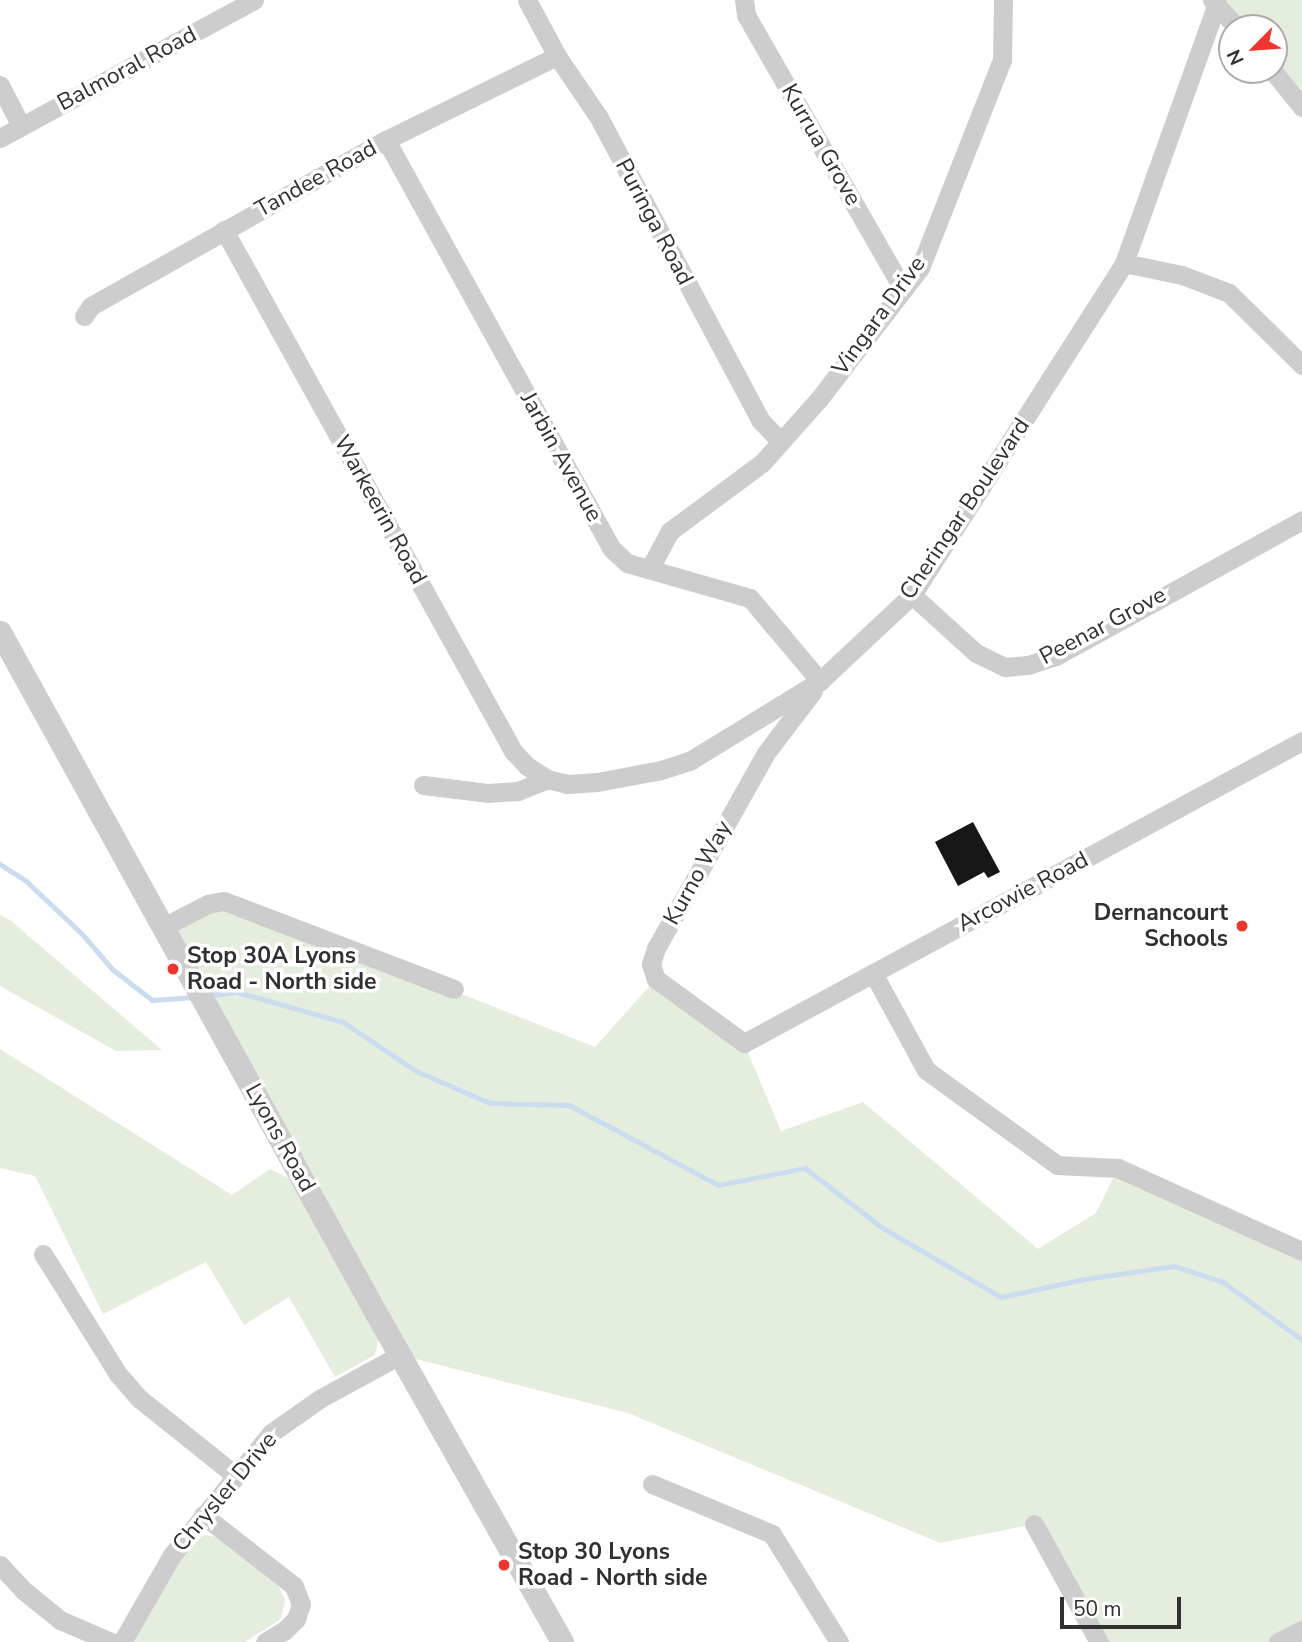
<!DOCTYPE html>
<html>
<head>
<meta charset="utf-8">
<style>
  body { margin:0 }
  #map { position:relative; width:1302px; height:1642px; overflow:hidden; background:#fff; font-family:"Nunito Sans",sans-serif }
  div>[style] { position:absolute }
  .green>* { inset:0; background:#e5eede }
  .stream>* { height:5px; margin:-2.5px; padding:0 2.5px; transform-origin:2.5px; border-radius:2.5px; background:#cadcee }
  .building>* { inset:0; background:#171717 }
  .minor>* { height:19px; margin:-9.5px; padding:0 9.5px; transform-origin:9.5px; border-radius:9.5px; background:#cdcdcd }
  .tertiary>* { height:23px; margin:-11.5px; padding:0 11.5px; transform-origin:11.5px; border-radius:11.5px; background:#cdcdcd }
  .dots>* { width:19px; height:19px; translate:-50% -50%; box-sizing:border-box; border:4px solid #fff; border-radius:50% }
  span { translate:-50% -50%; white-space:nowrap; text-align:center; line-height:1.15; -webkit-text-stroke:7px #fff; paint-order:stroke }
  .street-label { font-size:23px; color:#303030 }
  .poi-label { font-size:23px; color:#303030; font-weight:700 }
  .right { translate:-100% -50%; text-align:right }
  .left { translate:0 -50%; text-align:left }
  .north { position:absolute; left:1218px; top:14px; width:70px; height:70px; box-sizing:border-box; background:#fff; border:2px solid #acacac; border-radius:50%; rotate:245deg; font-size:19px; font-weight:700; line-height:28px; text-align:center; color:#303030 }
  .north::after { content:''; display:block; margin:auto; width:24px; height:32px; background:#ec362e; clip-path:polygon(50% 0,100% 100%,50% 72%,0 100%) }
  .scale { position:absolute; left:1060px; top:1597px; width:121px; height:32px; box-sizing:border-box; border:4px solid #303030; border-top:0; padding-left:9px; font-size:21px; line-height:24px; white-space:nowrap; color:#303030; -webkit-text-stroke:5px #fff; paint-order:stroke }
</style>
</head>
<body>
<div id="map">
  <div class="green">
    <i style="clip-path:polygon(1212px 0,1302px 0,1302px 107px,1274px 70px,1274px 28px,1237px 28px)"></i>
    <i style="clip-path:polygon(198px 909px,247px 909px,595px 1047px,656px 979px,744px 1043px,781px 1131px,863px 1102px,1038px 1249px,1096px 1213px,1118px 1168px,1302px 1251px,1302px 1642px,1099px 1642px,1034px 1524px,940px 1543px,628px 1413px,400px 1355px,163px 927px)"></i>
    <i style="clip-path:polygon(0 915px,10px 920px,162px 1050px,116px 1051px,0 986px)"></i>
    <i style="clip-path:polygon(0 1049px,232px 1195px,270px 1169px,298px 1183px,380px 1332px,375px 1355px,335px 1377px,289px 1297px,244px 1325px,206px 1262px,103px 1314px,35px 1176px,0 1168px)"></i>
    <i style="clip-path:polygon(206px 1535px,217px 1537px,279px 1587px,285px 1600px,281px 1619px,245px 1642px,133px 1642px,160px 1588px,196px 1538px)"></i>
  </div>
  <div class="stream">
    <i style="left:0;top:864px;width:31px;rotate:33deg"></i>
    <i style="left:26px;top:881px;width:77px;rotate:43.4deg"></i>
    <i style="left:82px;top:934px;width:46px;rotate:49.4deg"></i>
    <i style="left:112px;top:969px;width:51px;rotate:37.8deg"></i>
    <i style="left:152px;top:1000px;width:39px;rotate:-4deg"></i>
    <i style="left:211px;top:995px;width:26px;rotate:-7deg"></i>
    <i style="left:237px;top:992px;width:110px;rotate:15.8deg"></i>
    <i style="left:343px;top:1022px;width:88px;rotate:33.9deg"></i>
    <i style="left:416px;top:1071px;width:81px;rotate:23.4deg"></i>
    <i style="left:490px;top:1103px;width:79px;rotate:1.5deg"></i>
    <i style="left:569px;top:1105px;width:169px;rotate:28.2deg"></i>
    <i style="left:718px;top:1185px;width:89px;rotate:-11.1deg"></i>
    <i style="left:805px;top:1168px;width:96px;rotate:37.8deg"></i>
    <i style="left:881px;top:1227px;width:139px;rotate:30.3deg"></i>
    <i style="left:1001px;top:1297px;width:85px;rotate:-12.2deg"></i>
    <i style="left:1084px;top:1279px;width:91px;rotate:-8.2deg"></i>
    <i style="left:1174px;top:1266px;width:52px;rotate:18.1deg"></i>
    <i style="left:1223px;top:1282px;width:98px;rotate:36.3deg"></i>
  </div>
  <div class="building">
    <i style="clip-path:polygon(973px 822px,1000px 872px,988px 878px,984px 872px,958px 886px,935px 842px)"></i>
  </div>
  <div class="minor">
    <i style="left:527px;top:0;width:64px;rotate:61.8deg"></i>
    <i style="left:557px;top:56px;width:73px;rotate:55.7deg"></i>
    <i style="left:598px;top:116px;width:344px;rotate:61.9deg"></i>
    <i style="left:760px;top:420px;width:30px;rotate:46deg"></i>
    <i style="left:744px;top:0;width:15px;rotate:82deg"></i>
    <i style="left:746px;top:15px;width:316px;rotate:60.2deg"></i>
    <i style="left:1212px;top:0;width:38px;rotate:48deg"></i>
    <i style="left:1272px;top:70px;width:48px;rotate:51deg"></i>
    <i style="left:0;top:85px;width:46px;rotate:62.9deg"></i>
    <i style="left:0;top:138px;width:289px;rotate:-28.5deg"></i>
    <i style="left:386px;top:140px;width:466px;rotate:61.1deg"></i>
    <i style="left:611px;top:548px;width:22px;rotate:43deg"></i>
    <i style="left:627px;top:563px;width:128px;rotate:15.9deg"></i>
    <i style="left:750px;top:598px;width:109px;rotate:49.9deg"></i>
    <i style="left:224px;top:230px;width:596px;rotate:60.98deg"></i>
    <i style="left:513px;top:751px;width:21px;rotate:47deg"></i>
    <i style="left:527px;top:766px;width:24px;rotate:33deg"></i>
    <i style="left:1124px;top:263px;width:59px;rotate:11.7deg"></i>
    <i style="left:1182px;top:275px;width:50px;rotate:21deg"></i>
    <i style="left:1229px;top:293px;width:103px;rotate:44.6deg"></i>
    <i style="left:84px;top:316px;width:12px;rotate:-55deg"></i>
    <i style="left:91px;top:306px;width:338px;rotate:-29.4deg"></i>
    <i style="left:386px;top:140px;width:191px;rotate:-26.2deg"></i>
    <i style="left:650px;top:568px;width:42px;rotate:-61.6deg"></i>
    <i style="left:670px;top:531px;width:114px;rotate:-36.5deg"></i>
    <i style="left:762px;top:463px;width:86px;rotate:-48.3deg"></i>
    <i style="left:819px;top:399px;width:165px;rotate:-52.4deg"></i>
    <i style="left:920px;top:268px;width:224px;rotate:-68.5deg"></i>
    <i style="left:1002px;top:60px;width:60px;rotate:-89deg"></i>
    <i style="left:912px;top:595px;width:86px;rotate:42.2deg"></i>
    <i style="left:976px;top:653px;width:32px;rotate:26deg"></i>
    <i style="left:1005px;top:667px;width:23px;rotate:-5deg"></i>
    <i style="left:1028px;top:665px;width:29px;rotate:-18deg"></i>
    <i style="left:1056px;top:656px;width:281px;rotate:-28.9deg"></i>
    <i style="left:813px;top:691px;width:78px;rotate:127.2deg"></i>
    <i style="left:766px;top:753px;width:224px;rotate:119.4deg"></i>
    <i style="left:656px;top:948px;width:17px;rotate:107deg"></i>
    <i style="left:651px;top:964px;width:16px;rotate:72deg"></i>
    <i style="left:656px;top:979px;width:109px;rotate:36deg"></i>
    <i style="left:744px;top:1043px;width:634px;rotate:-28.42deg"></i>
    <i style="left:423px;top:785px;width:65px;rotate:7deg"></i>
    <i style="left:488px;top:793px;width:30px;rotate:-4deg"></i>
    <i style="left:518px;top:791px;width:31px;rotate:-22deg"></i>
    <i style="left:547px;top:779px;width:21px;rotate:14deg"></i>
    <i style="left:567px;top:784px;width:30px;rotate:-4deg"></i>
    <i style="left:597px;top:782px;width:65px;rotate:-10.6deg"></i>
    <i style="left:661px;top:770px;width:32px;rotate:-18deg"></i>
    <i style="left:691px;top:760px;width:151px;rotate:-31.5deg"></i>
    <i style="left:820px;top:681px;width:126px;rotate:-43.1deg"></i>
    <i style="left:912px;top:595px;width:394px;rotate:-57.4deg"></i>
    <i style="left:1124px;top:263px;width:276px;rotate:-70.3deg"></i>
    <i style="left:163px;top:927px;width:51px;rotate:-27.1deg"></i>
    <i style="left:208px;top:904px;width:16px;rotate:-11deg"></i>
    <i style="left:224px;top:901px;width:246px;rotate:20.9deg"></i>
    <i style="left:873px;top:973px;width:111px;rotate:61.3deg"></i>
    <i style="left:926px;top:1070px;width:162px;rotate:35.9deg"></i>
    <i style="left:1057px;top:1165px;width:61px;rotate:2.8deg"></i>
    <i style="left:1118px;top:1168px;width:202px;rotate:24.3deg"></i>
    <i style="left:43px;top:1254px;width:142px;rotate:58deg"></i>
    <i style="left:118px;top:1374px;width:33px;rotate:49deg"></i>
    <i style="left:140px;top:1399px;width:122px;rotate:38.7deg"></i>
    <i style="left:652px;top:1484px;width:130px;rotate:22.6deg"></i>
    <i style="left:772px;top:1534px;width:127px;rotate:58.2deg"></i>
    <i style="left:203px;top:1515px;width:115px;rotate:38deg"></i>
    <i style="left:294px;top:1586px;width:19px;rotate:69deg"></i>
    <i style="left:301px;top:1604px;width:16px;rotate:108deg"></i>
    <i style="left:296px;top:1619px;width:16px;rotate:135deg"></i>
    <i style="left:285px;top:1630px;width:23px;rotate:149deg"></i>
    <i style="left:1034px;top:1524px;width:135px;rotate:61.2deg"></i>
    <i style="left:0;top:1565px;width:34px;rotate:47deg"></i>
    <i style="left:23px;top:1590px;width:48px;rotate:39deg"></i>
    <i style="left:60px;top:1620px;width:56px;rotate:23.3deg"></i>
    <i style="left:122px;top:1642px;width:100px;rotate:-60.1deg"></i>
    <i style="left:172px;top:1555px;width:157px;rotate:-50.9deg"></i>
    <i style="left:271px;top:1433px;width:61px;rotate:-35deg"></i>
    <i style="left:321px;top:1398px;width:90px;rotate:-28.6deg"></i>
    <i style="left:1278px;top:1642px;width:27px;rotate:-27deg"></i>
  </div>
  <div class="tertiary">
    <i style="left:0;top:632px;width:778px;rotate:61.1deg"></i>
    <i style="left:376px;top:1313px;width:378px;rotate:60.5deg"></i>
  </div>
  <div class="dots">
    <i style="left:1242px;top:926px;background:#ec362e"></i>
    <i style="left:173px;top:969px;background:#ec362e"></i>
    <i style="left:504px;top:1565px;background:#ec362e"></i>
  </div>
  <div class="street-label">
    <span style="left:127px;top:69px;rotate:-28deg">Balmoral Road</span>
    <span style="left:821px;top:145px;rotate:60deg">Kurrua Grove</span>
    <span style="left:316px;top:179px;rotate:-29deg">Tandee Road</span>
    <span style="left:654px;top:222px;rotate:62deg">Puringa Road</span>
    <span style="left:879px;top:316px;rotate:-54deg">Vingara Drive</span>
    <span style="left:561px;top:457px;rotate:61deg">Jarbin Avenue</span>
    <span style="left:965px;top:509px;rotate:-56deg">Cheringar Boulevard</span>
    <span style="left:380px;top:510px;rotate:61deg">Warkeerin Road</span>
    <span style="left:1103px;top:626px;rotate:-28deg">Peenar Grove</span>
    <span style="left:698px;top:873px;rotate:-61deg">Kurno Way</span>
    <span style="left:1023px;top:892px;rotate:-28deg">Arcowie Road</span>
    <span style="left:280px;top:1138px;rotate:61deg">Lyons Road</span>
    <span style="left:225px;top:1492px;rotate:-50deg">Chrysler Drive</span>
  </div>
  <div class="poi-label">
    <span class="right" style="left:1228px;top:926px">Dernancourt<br>Schools</span>
    <span class="left" style="left:187px;top:969px">Stop 30A Lyons<br>Road - North side</span>
    <span class="left" style="left:518px;top:1565px">Stop 30 Lyons<br>Road - North side</span>
  </div>
  <div class="north">N</div>
  <div class="scale">50 m</div>
</div>
</body>
</html>
